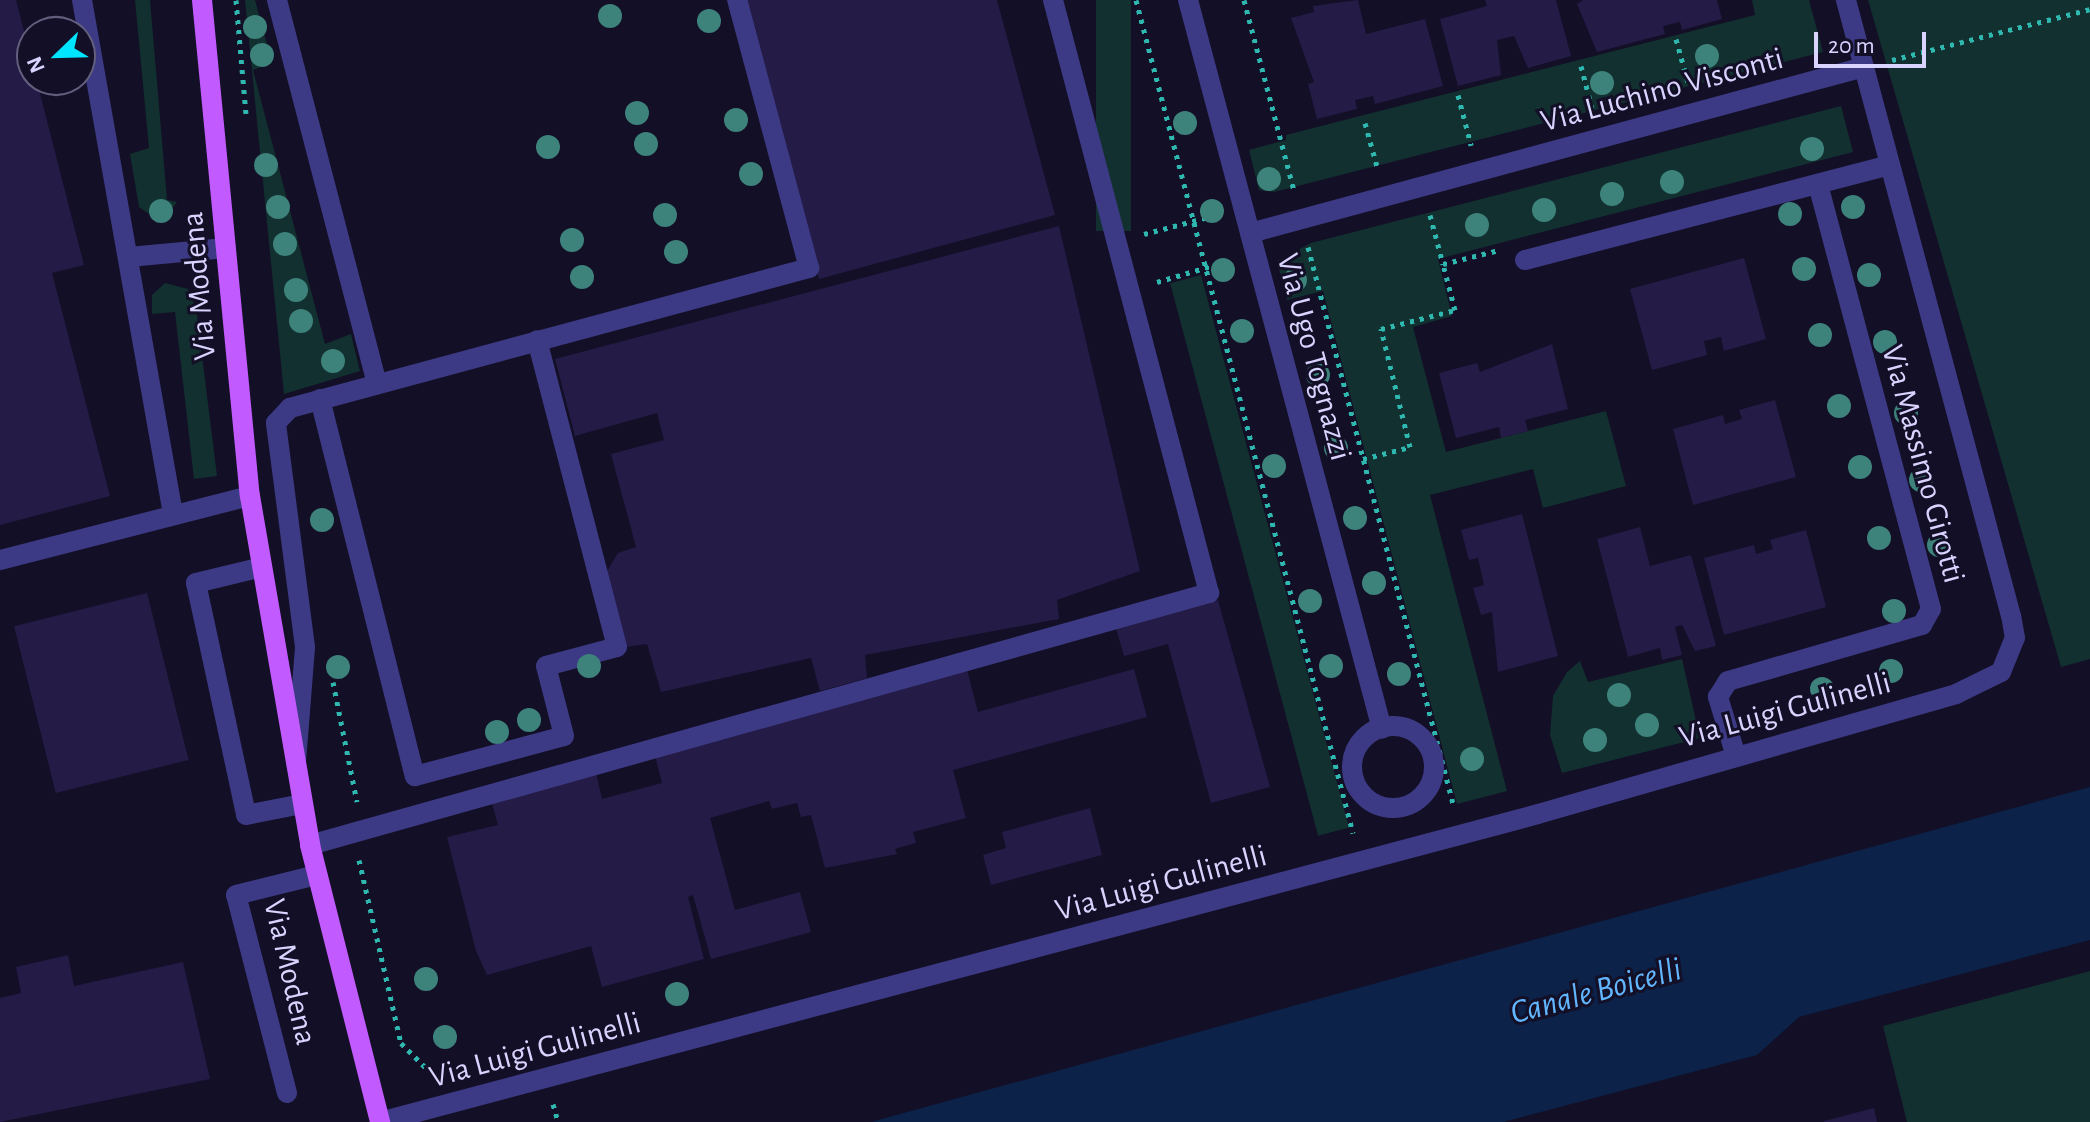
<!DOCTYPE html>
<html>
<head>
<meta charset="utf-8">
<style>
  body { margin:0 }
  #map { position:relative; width:2090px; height:1122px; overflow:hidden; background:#130f26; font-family:"Alegreya Sans",sans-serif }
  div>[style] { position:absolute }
  .green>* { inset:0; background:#12302f; transform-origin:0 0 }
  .water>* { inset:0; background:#0c2248 }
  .building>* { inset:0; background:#241b47; transform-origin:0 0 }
  .path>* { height:5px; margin-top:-2.5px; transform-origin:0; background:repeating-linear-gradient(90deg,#2fb8b0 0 4px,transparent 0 10px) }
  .minor>* { height:20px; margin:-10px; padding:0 10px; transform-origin:10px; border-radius:10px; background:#3d3a85 }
  .minor>.ring { margin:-10px; padding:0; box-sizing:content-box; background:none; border:20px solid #3d3a85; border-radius:50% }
  .major>* { height:20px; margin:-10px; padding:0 10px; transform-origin:10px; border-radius:10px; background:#c25bff }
  .trees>* { width:24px; height:24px; margin:-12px; border-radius:50%; background:#3d827b }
  span { translate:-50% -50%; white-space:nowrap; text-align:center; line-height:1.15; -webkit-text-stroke:6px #130f26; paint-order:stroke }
  .street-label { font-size:32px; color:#d9d4ff }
  .water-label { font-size:34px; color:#62b6ff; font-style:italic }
  .north { position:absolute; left:16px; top:16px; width:80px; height:80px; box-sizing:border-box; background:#130f26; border:2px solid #625e7d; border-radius:50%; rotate:247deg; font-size:22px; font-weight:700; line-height:32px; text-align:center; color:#d9d4ff }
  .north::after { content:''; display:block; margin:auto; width:28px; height:36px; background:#00e5ff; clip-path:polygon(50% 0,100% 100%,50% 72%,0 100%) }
  .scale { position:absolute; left:1814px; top:32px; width:112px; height:36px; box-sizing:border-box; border:4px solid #d9d4ff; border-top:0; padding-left:10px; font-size:24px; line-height:28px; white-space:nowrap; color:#d9d4ff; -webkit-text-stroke:6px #130f26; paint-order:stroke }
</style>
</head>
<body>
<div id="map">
  <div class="green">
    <i style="clip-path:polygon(135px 0,150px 0,167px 200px,177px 202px,162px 223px,139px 207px,130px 154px,149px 148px)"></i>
    <i style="clip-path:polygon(245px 0,255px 0,272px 63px,253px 70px,325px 344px,351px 334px,360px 371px,284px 394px)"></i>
    <i style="left:1096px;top:0;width:35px;height:231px"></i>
    <i style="clip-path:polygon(1752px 0,1809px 0,1823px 52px,1274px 192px,1259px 190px,1249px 150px,1286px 140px,1286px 135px,1755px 15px)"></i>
    <i style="clip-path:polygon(1868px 0,2090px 0,2090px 659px,2061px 667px)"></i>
    <i style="clip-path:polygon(1841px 106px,1853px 152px,1438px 259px,1452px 316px,1413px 327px,1446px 452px,1606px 411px,1626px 486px,1543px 508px,1533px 469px,1430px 495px,1507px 791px,1457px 804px,1323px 291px,1287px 300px,1277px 261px,1311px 243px)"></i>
    <i style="left:1201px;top:275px;width:572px;height:32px;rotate:75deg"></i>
    <i style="clip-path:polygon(165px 283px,188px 289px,196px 308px,217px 476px,194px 479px,175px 312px,152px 314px,152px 295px)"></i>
    <i style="clip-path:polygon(1682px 659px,1700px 738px,1562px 773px,1550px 735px,1553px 696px,1567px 672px,1580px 661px,1588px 682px)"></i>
    <i style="clip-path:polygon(2090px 971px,2090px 1122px,1907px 1122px,1883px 1026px)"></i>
  </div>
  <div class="water">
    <i style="clip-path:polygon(2090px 787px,2090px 940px,1799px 1017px,1757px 1055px,1503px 1122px,871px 1122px)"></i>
  </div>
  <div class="building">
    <i style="clip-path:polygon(0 0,16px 0,84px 265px,52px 273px,110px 496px,0 525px)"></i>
    <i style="clip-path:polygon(743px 0,997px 0,1055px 215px,819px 279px)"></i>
    <i style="clip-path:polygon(1358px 0,1366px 34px,1425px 19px,1443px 86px,1375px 104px,1373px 96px,1355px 100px,1357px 109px,1317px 119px,1308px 84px,1314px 82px,1291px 18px,1314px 12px,1313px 6px)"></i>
    <i style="clip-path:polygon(1485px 0,1556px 0,1571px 56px,1528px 68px,1514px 36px,1497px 40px,1501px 75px,1458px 86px,1440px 19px,1487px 6px)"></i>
    <i style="clip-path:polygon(1583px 0,1717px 0,1722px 19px,1682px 30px,1680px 22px,1663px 26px,1665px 34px,1597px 52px,1577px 4px)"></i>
    <i style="clip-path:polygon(1059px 226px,1140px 571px,1057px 600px,1059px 619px,865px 655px,867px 678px,820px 691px,811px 658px,661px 692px,647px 644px,625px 647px,607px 571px,618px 553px,636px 547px,611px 454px,664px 440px,657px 413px,575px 436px,555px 359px)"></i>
    <i style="clip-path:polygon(1744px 258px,1766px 339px,1724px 351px,1721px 337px,1704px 341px,1707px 355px,1652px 370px,1630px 289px)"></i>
    <i style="clip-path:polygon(1552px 344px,1568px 409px,1525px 420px,1528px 431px,1501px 438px,1499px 427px,1456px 438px,1439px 373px,1477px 363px,1480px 372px)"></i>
    <i style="clip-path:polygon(1775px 400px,1796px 477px,1693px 505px,1673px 429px,1723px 415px,1725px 424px,1742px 419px,1739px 410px)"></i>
    <i style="clip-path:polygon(1522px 514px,1558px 656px,1498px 672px,1492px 612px,1481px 615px,1473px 588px,1484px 585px,1478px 558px,1469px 560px,1461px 530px)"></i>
    <i style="clip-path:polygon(1640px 527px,1650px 566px,1691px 555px,1716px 646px,1695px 651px,1682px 625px,1675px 627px,1682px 655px,1662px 660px,1660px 648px,1628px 657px,1597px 539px)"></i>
    <i style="clip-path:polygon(1806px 530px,1826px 607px,1724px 635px,1704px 558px,1754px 545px,1756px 554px,1773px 549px,1770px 540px)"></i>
    <i style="left:147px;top:593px;width:172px;height:137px;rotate:76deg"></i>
    <i style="clip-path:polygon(1218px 600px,1270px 787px,1211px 803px,1168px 644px,1124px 656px,1116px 628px)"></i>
    <i style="clip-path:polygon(1134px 669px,1147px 717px,953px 770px,966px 818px,913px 832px,916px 843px,895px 849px,897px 854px,825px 868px,811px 815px,801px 817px,797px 803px,772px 809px,769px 801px,710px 818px,735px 910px,800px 892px,811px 932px,711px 959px,693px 895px,688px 897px,704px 959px,602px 987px,591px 946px,487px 975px,476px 951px,447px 837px,498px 825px,491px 800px,596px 773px,602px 799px,662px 783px,655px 756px,967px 670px,978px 712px)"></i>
    <i style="clip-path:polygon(1090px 808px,1102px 855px,991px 885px,983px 855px,1006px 848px,1002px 832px)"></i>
    <i style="clip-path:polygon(68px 955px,74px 986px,183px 962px,210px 1079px,0 1122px,0 998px,21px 993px,16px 967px)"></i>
    <i style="clip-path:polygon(1874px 1108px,1877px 1122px,1824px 1122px,1824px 1121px)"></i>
  </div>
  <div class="path">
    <i style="left:236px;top:0;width:114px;rotate:85deg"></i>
    <i style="left:1136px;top:0;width:861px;rotate:75.4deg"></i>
    <i style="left:1244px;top:0;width:197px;rotate:75.3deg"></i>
    <i style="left:1676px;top:39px;width:49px;rotate:74.5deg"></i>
    <i style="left:1892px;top:60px;width:204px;rotate:-14.4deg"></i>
    <i style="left:1581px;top:66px;width:48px;rotate:75.4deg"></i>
    <i style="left:1458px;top:95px;width:52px;rotate:75.4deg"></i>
    <i style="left:1365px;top:123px;width:49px;rotate:74.5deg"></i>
    <i style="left:1430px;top:215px;width:51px;rotate:75.1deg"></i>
    <i style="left:1144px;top:234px;width:74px;rotate:-14.8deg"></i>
    <i style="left:1308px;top:247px;width:579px;rotate:75.39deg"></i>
    <i style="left:1157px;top:282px;width:74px;rotate:-16.5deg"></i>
    <i style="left:1363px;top:459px;width:49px;rotate:-14.3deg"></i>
    <i style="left:1410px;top:447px;width:122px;rotate:-103.8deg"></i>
    <i style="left:1381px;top:329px;width:76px;rotate:-14.4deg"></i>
    <i style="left:1455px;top:310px;width:48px;rotate:-104.6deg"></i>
    <i style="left:1443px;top:264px;width:58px;rotate:-14deg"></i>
    <i style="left:333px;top:682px;width:122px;rotate:78.7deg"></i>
    <i style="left:359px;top:860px;width:188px;rotate:77.1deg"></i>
    <i style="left:401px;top:1043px;width:40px;rotate:45deg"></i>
    <i style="left:429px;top:1071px;width:18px;rotate:6deg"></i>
    <i style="left:553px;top:1104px;width:19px;rotate:74deg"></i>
  </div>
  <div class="minor">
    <i style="left:82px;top:0;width:522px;rotate:79.96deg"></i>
    <i style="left:277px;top:0;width:396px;rotate:75.4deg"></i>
    <i style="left:1188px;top:0;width:754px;rotate:75.1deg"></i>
    <i style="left:1250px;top:233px;width:636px;rotate:-15.13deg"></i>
    <i style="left:129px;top:257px;width:97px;rotate:-5.3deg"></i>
    <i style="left:1525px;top:260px;width:377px;rotate:-14.6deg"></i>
    <i style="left:320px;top:399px;width:389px;rotate:75.9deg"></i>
    <i style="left:415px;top:776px;width:154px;rotate:-15deg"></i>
    <i style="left:564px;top:736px;width:72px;rotate:-104.4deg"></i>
    <i style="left:546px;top:666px;width:73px;rotate:-15deg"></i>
    <i style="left:617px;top:647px;width:317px;rotate:-104.6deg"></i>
    <i style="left:0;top:560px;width:258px;rotate:-14.4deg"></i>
    <i style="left:262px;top:567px;width:68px;rotate:166.4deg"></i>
    <i style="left:196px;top:583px;width:237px;rotate:77.8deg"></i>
    <i style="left:246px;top:815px;width:57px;rotate:-11.1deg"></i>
    <i class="ring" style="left:1352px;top:726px;width:62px;height:62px"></i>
    <i style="left:1735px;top:753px;width:59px;rotate:-106.9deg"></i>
    <i style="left:1718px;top:697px;width:19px;rotate:-58deg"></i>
    <i style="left:1728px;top:681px;width:202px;rotate:-16.1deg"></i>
    <i style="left:1922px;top:625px;width:18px;rotate:-61deg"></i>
    <i style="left:1931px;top:609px;width:440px;rotate:-104.9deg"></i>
    <i style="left:296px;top:762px;width:115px;rotate:-85.5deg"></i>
    <i style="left:305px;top:647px;width:226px;rotate:-97.4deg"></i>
    <i style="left:276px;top:423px;width:21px;rotate:-47deg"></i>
    <i style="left:290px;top:408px;width:538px;rotate:-15.1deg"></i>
    <i style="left:809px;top:268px;width:278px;rotate:-105deg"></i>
    <i style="left:310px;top:845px;width:934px;rotate:-15.66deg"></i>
    <i style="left:1209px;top:593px;width:613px;rotate:-104.74deg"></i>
    <i style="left:287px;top:1093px;width:204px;rotate:-104.4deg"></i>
    <i style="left:236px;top:895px;width:83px;rotate:-13.9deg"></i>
    <i style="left:380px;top:1122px;width:1198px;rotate:-14.89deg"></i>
    <i style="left:1538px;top:814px;width:435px;rotate:-16deg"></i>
    <i style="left:1956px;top:694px;width:50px;rotate:-26.1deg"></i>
    <i style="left:2001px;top:672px;width:37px;rotate:-68deg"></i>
    <i style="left:2015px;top:638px;width:22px;rotate:-100deg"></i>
    <i style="left:2011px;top:616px;width:638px;rotate:-105deg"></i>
  </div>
  <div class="major">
    <i style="left:202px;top:0;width:498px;rotate:84.5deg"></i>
    <i style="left:250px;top:496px;width:354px;rotate:80.2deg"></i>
    <i style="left:310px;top:845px;width:286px;rotate:75.8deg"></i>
  </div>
  <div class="trees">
    <i style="left:610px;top:16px"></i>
    <i style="left:709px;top:21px"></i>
    <i style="left:255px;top:27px"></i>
    <i style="left:262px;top:55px"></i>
    <i style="left:1707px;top:56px"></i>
    <i style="left:1602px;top:83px"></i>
    <i style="left:637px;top:113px"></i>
    <i style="left:736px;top:120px"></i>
    <i style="left:1185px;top:123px"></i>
    <i style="left:646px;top:144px"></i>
    <i style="left:548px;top:147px"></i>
    <i style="left:1812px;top:149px"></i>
    <i style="left:266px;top:165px"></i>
    <i style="left:751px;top:174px"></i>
    <i style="left:1269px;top:179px"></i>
    <i style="left:1672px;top:182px"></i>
    <i style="left:1612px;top:194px"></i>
    <i style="left:278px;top:207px"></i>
    <i style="left:1853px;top:207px"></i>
    <i style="left:1544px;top:210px"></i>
    <i style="left:161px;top:211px"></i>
    <i style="left:1212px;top:211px"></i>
    <i style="left:1790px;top:214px"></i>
    <i style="left:665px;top:215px"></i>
    <i style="left:1477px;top:225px"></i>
    <i style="left:572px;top:240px"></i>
    <i style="left:285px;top:244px"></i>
    <i style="left:676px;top:252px"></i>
    <i style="left:1804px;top:269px"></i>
    <i style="left:1223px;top:270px"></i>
    <i style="left:1869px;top:275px"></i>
    <i style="left:582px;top:277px"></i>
    <i style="left:1295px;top:280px"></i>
    <i style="left:296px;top:290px"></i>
    <i style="left:301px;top:321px"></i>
    <i style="left:1242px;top:331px"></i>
    <i style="left:1820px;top:335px"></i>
    <i style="left:1885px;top:342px"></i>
    <i style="left:333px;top:361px"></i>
    <i style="left:1318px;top:375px"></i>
    <i style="left:1839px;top:406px"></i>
    <i style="left:1906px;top:413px"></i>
    <i style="left:1336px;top:448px"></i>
    <i style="left:1274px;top:466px"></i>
    <i style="left:1860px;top:467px"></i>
    <i style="left:1921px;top:480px"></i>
    <i style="left:1355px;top:518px"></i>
    <i style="left:322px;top:520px"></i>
    <i style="left:1879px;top:538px"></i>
    <i style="left:1939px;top:545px"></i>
    <i style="left:1374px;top:583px"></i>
    <i style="left:1310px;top:601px"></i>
    <i style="left:1894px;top:611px"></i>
    <i style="left:589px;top:666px"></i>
    <i style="left:1331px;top:666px"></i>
    <i style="left:338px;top:667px"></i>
    <i style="left:1891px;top:671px"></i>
    <i style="left:1399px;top:674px"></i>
    <i style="left:1822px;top:689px"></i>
    <i style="left:1619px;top:695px"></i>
    <i style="left:529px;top:720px"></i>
    <i style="left:1647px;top:725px"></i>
    <i style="left:497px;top:732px"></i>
    <i style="left:1595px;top:740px"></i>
    <i style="left:1472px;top:759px"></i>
    <i style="left:426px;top:979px"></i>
    <i style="left:677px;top:994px"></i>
    <i style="left:445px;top:1037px"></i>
  </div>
  <div class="street-label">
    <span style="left:1662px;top:90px;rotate:-15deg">Via Luchino Visconti</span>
    <span style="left:199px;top:286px;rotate:-95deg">Via Modena</span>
    <span style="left:1314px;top:357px;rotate:75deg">Via Ugo Tognazzi</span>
    <span style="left:1923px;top:464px;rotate:75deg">Via Massimo Girotti</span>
    <span style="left:1785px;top:710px;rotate:-15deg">Via Luigi Gulinelli</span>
    <span style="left:1161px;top:883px;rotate:-15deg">Via Luigi Gulinelli</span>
    <span style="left:290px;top:972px;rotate:77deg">Via Modena</span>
    <span style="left:535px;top:1050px;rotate:-15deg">Via Luigi Gulinelli</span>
  </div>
  <div class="water-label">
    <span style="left:1596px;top:992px;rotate:-15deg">Canale Boicelli</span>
  </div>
  <div class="north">N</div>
  <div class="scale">20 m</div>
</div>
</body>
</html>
